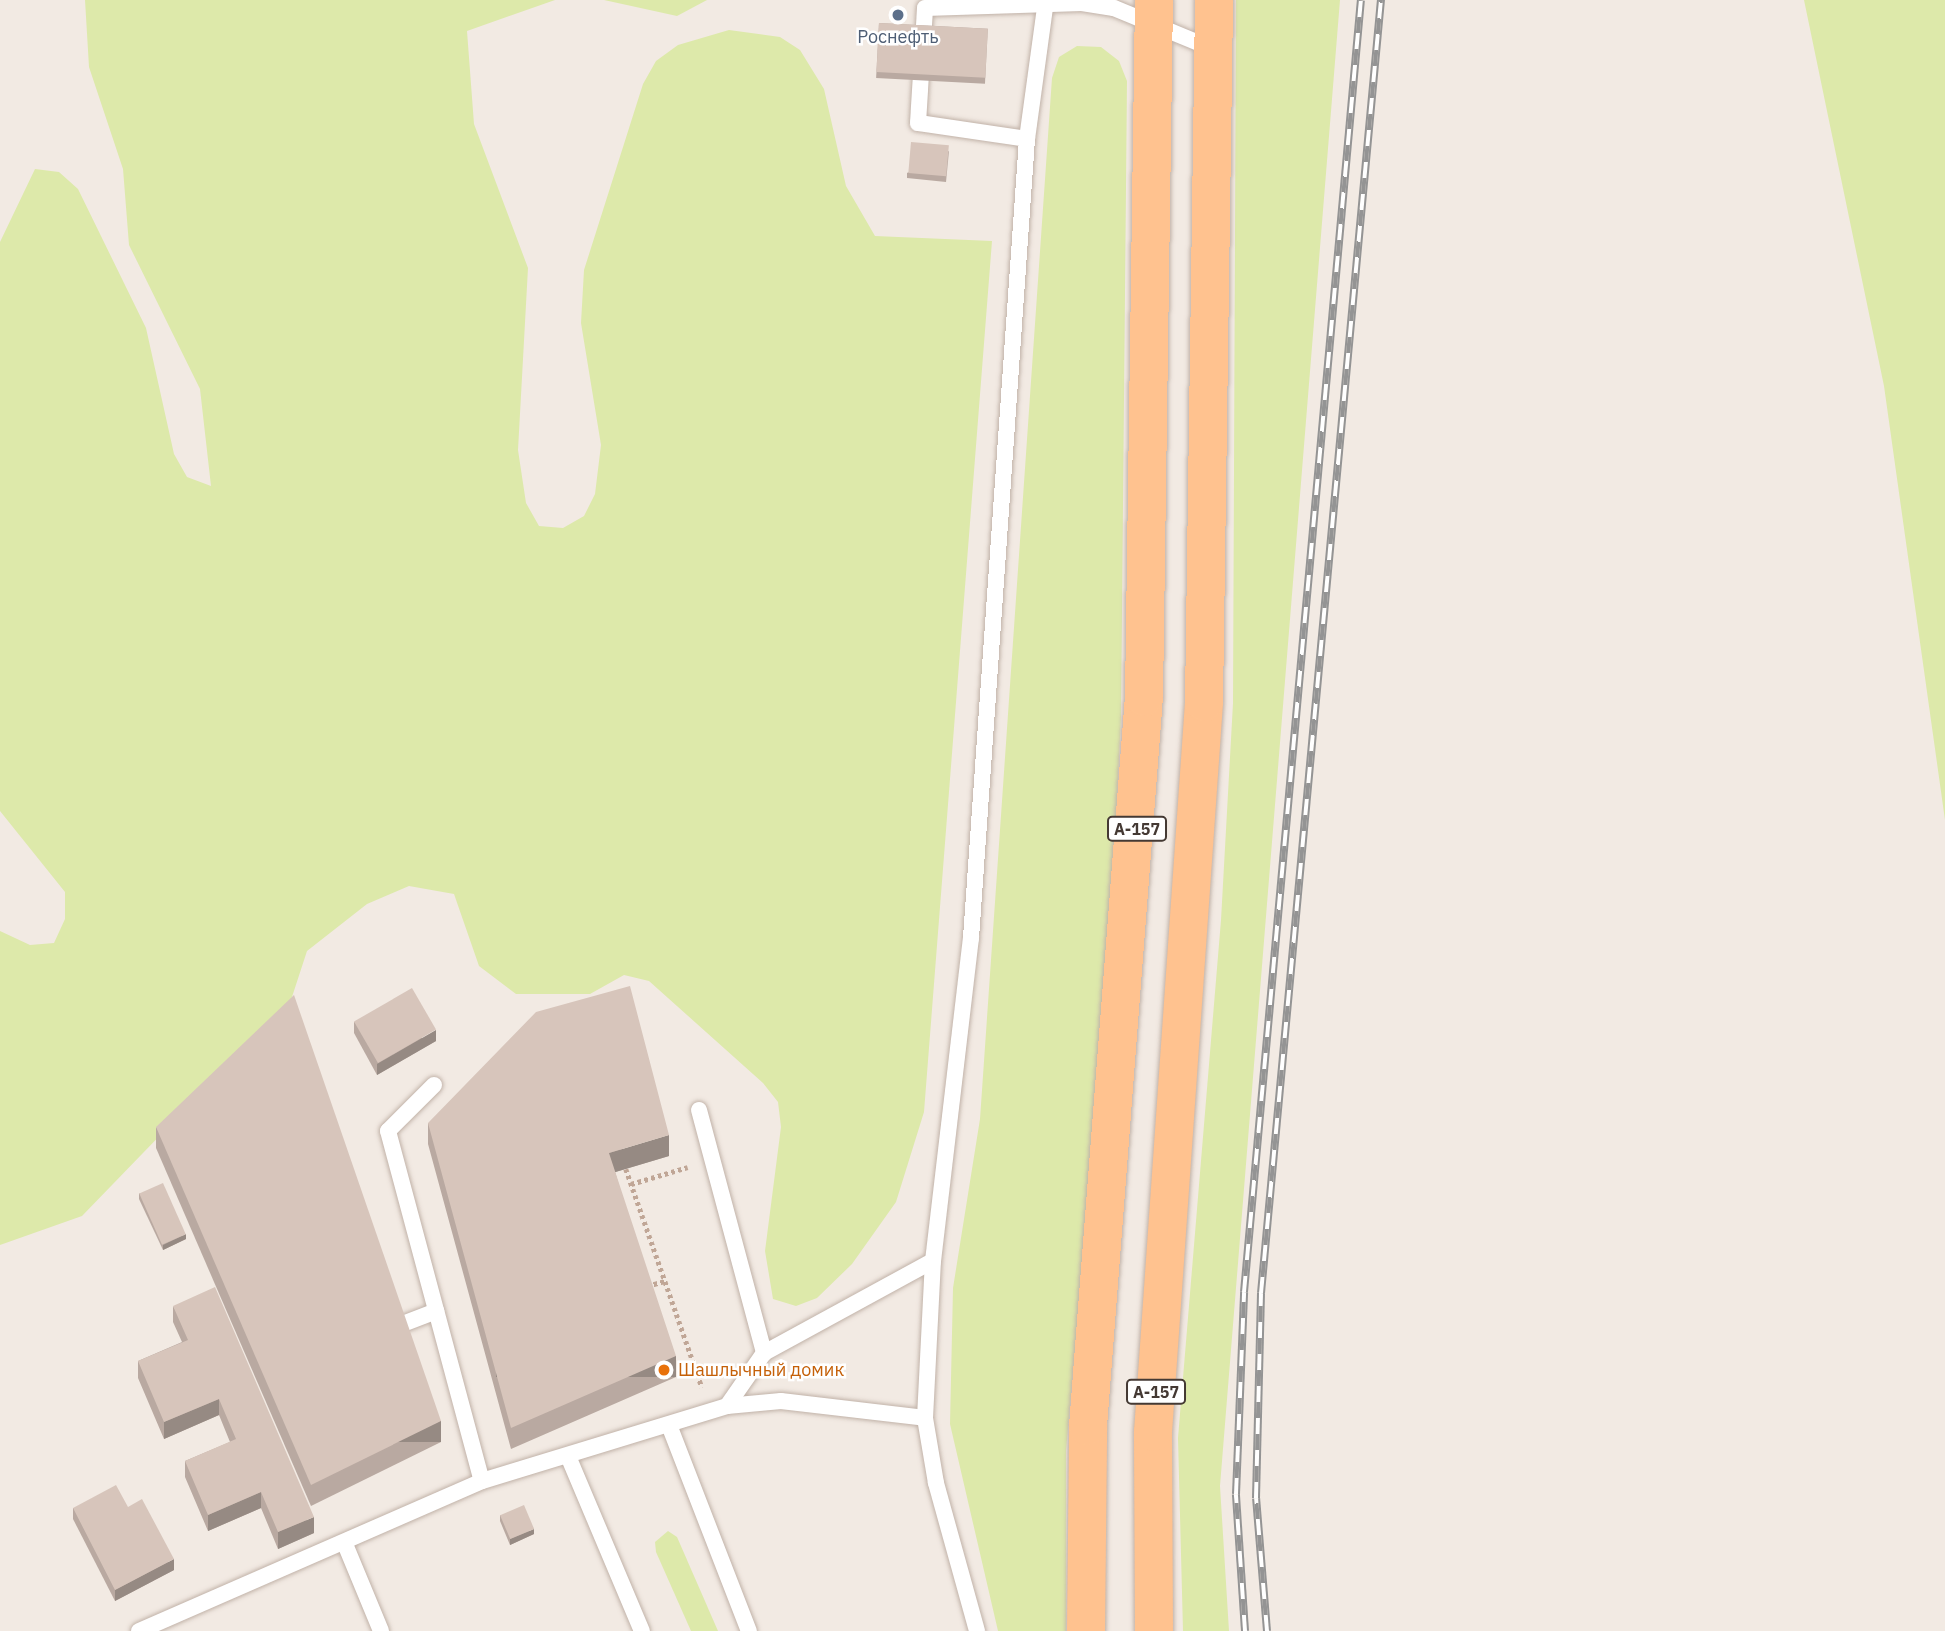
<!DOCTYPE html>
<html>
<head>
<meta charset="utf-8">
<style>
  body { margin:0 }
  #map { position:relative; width:1945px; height:1631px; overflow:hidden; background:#f2eae3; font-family:"IBM Plex Sans",sans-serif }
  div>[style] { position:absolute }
  .green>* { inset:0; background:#dde9aa }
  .path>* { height:4.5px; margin-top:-2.25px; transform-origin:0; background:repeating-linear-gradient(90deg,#c0a696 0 3.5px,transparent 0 7px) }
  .roads { filter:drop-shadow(0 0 2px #c1b2a8) drop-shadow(0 0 2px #c1b2a8) }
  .lane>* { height:16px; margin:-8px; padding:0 8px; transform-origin:8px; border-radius:8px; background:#fff }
  .primary>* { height:38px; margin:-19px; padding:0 19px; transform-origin:19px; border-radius:19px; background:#ffc28f }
  .rail>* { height:8px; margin-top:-4px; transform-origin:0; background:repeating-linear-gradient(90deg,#fff 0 16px,#949494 0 32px); box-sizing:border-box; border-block:2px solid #949494 }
  .wall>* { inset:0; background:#b9a9a1; transform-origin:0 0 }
  .shaded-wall>* { inset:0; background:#968a83; transform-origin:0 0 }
  .building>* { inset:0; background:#d7c5bb; transform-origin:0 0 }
  .dots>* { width:19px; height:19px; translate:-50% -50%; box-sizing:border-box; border:4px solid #fff; border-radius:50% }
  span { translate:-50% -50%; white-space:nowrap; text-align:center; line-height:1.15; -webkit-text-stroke:5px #fff; paint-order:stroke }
  .shield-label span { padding:2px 5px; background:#fff; border:2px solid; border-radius:5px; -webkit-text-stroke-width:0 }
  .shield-label { font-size:16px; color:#443933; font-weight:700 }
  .service-label { font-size:18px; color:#4e5e75 }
  .food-label { font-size:18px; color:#c56008 }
  .left { translate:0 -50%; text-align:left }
</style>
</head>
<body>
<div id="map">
  <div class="green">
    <i style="clip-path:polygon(85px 0,555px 0,467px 31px,474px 124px,528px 268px,518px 450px,526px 503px,539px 526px,563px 528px,584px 516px,595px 494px,601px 445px,581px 323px,584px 270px,643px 84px,656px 61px,678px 45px,729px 30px,780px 37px,800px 50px,824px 89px,846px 186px,875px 236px,992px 241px,924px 1112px,896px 1202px,852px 1264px,817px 1298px,796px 1306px,773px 1299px,765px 1251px,781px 1127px,778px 1102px,763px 1083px,649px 981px,624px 975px,590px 994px,516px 994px,479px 966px,454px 894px,409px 886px,367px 904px,307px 951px,291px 1000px,82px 1216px,0 1245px,0 931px,30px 945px,54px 943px,65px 919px,65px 892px,0 811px,0 242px,35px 169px,59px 172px,78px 189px,146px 328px,174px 454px,187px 477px,211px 486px,200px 389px,129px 245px,123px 169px,89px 67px)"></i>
    <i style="clip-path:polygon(604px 0,707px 0,677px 16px)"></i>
    <i style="clip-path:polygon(1236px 0,1340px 0,1220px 1486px,1229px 1631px,1183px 1631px,1178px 1438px,1221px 920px,1233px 703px)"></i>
    <i style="clip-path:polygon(1804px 0,1945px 0,1945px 820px,1884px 386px)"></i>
    <i style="clip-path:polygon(1077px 46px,1101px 47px,1119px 61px,1127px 81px,1121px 717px,1109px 965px,1066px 1451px,1066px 1631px,998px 1631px,950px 1424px,953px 1288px,980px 1119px,1052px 78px,1059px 57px)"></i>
    <i style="clip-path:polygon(668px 1531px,677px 1537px,718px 1631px,691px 1631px,656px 1552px,655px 1542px)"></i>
  </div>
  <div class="path">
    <i style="left:626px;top:1169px;width:231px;rotate:70.8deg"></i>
    <i style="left:631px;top:1184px;width:59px;rotate:-16.6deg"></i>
    <i style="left:647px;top:1286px;width:18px;rotate:-16deg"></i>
  </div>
  <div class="roads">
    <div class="lane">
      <i style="left:1027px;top:139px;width:110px;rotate:-171.6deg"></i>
      <i style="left:918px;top:123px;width:115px;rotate:-86.5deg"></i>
      <i style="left:925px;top:8px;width:157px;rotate:-1.8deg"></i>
      <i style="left:1082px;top:3px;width:32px;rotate:9deg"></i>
      <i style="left:1114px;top:8px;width:107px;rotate:22.5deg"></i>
      <i style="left:434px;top:1085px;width:65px;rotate:135deg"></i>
      <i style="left:388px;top:1131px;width:362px;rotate:75deg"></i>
      <i style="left:699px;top:1110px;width:252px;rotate:75deg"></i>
      <i style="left:400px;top:1325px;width:39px;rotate:-21deg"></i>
      <i style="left:727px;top:1406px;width:65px;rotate:-55.1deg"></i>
      <i style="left:764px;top:1353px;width:192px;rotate:-28.6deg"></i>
      <i style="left:925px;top:1418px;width:157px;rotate:-87.1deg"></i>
      <i style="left:933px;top:1261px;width:325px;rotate:-83.3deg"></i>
      <i style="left:971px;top:938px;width:801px;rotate:-85.99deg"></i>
      <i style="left:1027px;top:139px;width:140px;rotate:-82.2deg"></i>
      <i style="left:669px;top:1425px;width:221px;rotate:68.8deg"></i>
      <i style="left:568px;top:1456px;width:190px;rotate:67.1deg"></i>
      <i style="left:345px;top:1544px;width:94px;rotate:67.5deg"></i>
      <i style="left:139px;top:1631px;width:374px;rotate:-23.6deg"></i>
      <i style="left:482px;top:1481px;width:256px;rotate:-17deg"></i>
      <i style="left:727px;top:1406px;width:54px;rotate:-5.3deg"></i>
      <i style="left:781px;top:1401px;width:145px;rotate:6.7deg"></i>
      <i style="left:925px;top:1418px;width:66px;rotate:80.4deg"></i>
      <i style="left:936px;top:1483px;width:154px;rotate:74.5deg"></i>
    </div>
    <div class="primary">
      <i style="left:1086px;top:1631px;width:205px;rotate:-89.4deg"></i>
      <i style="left:1088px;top:1426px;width:731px;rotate:-85.61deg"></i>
      <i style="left:1144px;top:697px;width:697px;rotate:-89.18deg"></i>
      <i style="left:1154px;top:1631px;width:199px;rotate:-90.3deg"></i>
      <i style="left:1153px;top:1432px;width:732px;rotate:-86deg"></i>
      <i style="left:1204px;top:702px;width:702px;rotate:-89.18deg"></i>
    </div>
  </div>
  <div class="rail">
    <i style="left:1245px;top:1631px;width:137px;rotate:-93.8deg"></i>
    <i style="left:1236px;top:1494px;width:202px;rotate:-87.7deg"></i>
    <i style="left:1244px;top:1292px;width:1297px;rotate:-84.83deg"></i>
    <i style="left:1267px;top:1631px;width:133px;rotate:-94.7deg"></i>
    <i style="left:1256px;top:1498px;width:205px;rotate:-88.6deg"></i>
    <i style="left:1261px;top:1293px;width:1299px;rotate:-84.7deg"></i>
  </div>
  <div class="wall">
    <i style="left:879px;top:23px;width:109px;height:55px;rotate:3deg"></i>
    <i style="clip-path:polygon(949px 151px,946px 182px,907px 178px,907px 173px)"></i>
    <i style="clip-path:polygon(354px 1022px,436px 1041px,377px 1075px,354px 1033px)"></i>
    <i style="clip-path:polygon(428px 1123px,669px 1156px,615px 1172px,676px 1377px,511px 1449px,428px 1144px)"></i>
    <i style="clip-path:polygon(156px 1127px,441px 1442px,311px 1506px,156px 1148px)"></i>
    <i style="clip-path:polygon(139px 1193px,186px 1239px,163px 1250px,139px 1199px)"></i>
    <i style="clip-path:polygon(173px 1306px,314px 1533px,278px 1549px,261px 1508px,208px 1531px,185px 1477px,185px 1461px,230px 1442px,219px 1415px,164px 1439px,138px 1378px,138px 1361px,182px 1342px,173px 1322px)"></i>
    <i style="clip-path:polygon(128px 1507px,174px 1570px,115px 1601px,73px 1519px,73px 1508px)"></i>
    <i style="clip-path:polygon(500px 1515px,534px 1534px,510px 1545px,500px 1521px)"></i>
  </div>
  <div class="shaded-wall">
    <i style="clip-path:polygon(436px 1030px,436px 1041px,377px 1075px,377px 1064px)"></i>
    <i style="clip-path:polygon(669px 1135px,669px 1156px,609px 1174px,609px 1153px)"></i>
    <i style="clip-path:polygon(186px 1234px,186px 1239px,163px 1250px,163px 1245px)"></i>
    <i style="left:676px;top:1356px;width:21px;height:180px;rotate:90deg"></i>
    <i style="clip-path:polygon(219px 1399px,219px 1415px,164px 1439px,164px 1422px)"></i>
    <i style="left:441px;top:1421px;width:21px;height:145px;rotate:90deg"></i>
    <i style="clip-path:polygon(261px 1492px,261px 1508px,208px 1531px,208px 1515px)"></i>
    <i style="clip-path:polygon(314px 1517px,314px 1533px,278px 1549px,278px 1532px)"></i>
    <i style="clip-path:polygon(534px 1529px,534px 1534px,510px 1545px,510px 1539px)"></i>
    <i style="clip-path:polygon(174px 1559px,174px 1570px,115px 1601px,115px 1590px)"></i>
  </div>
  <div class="building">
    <i style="left:879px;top:23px;width:109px;height:49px;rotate:3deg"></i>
    <i style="left:911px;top:142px;width:38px;height:31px;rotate:5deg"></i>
    <i style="clip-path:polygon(630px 986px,669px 1135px,609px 1153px,676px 1356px,511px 1428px,428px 1123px,536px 1012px)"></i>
    <i style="left:412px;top:988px;width:48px;height:67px;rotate:60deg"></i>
    <i style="clip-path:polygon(294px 995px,441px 1421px,311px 1485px,156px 1127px)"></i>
    <i style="left:163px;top:1183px;width:56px;height:26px;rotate:66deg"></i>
    <i style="clip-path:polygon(215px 1287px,314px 1517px,278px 1532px,261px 1492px,208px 1515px,185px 1461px,236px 1439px,219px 1399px,164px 1422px,138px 1361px,188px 1340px,173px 1306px)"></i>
    <i style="clip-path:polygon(116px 1485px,128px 1507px,142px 1499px,174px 1559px,115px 1590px,73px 1508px)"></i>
    <i style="left:524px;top:1505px;width:26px;height:26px;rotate:67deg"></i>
  </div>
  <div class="dots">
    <i style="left:898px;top:15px;background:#5c6f8a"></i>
    <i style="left:664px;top:1370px;background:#e8710a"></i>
  </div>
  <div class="shield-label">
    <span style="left:1137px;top:829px">А-157</span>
    <span style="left:1156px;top:1392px">А-157</span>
  </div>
  <div class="service-label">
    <span style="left:898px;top:37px">Роснефть</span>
  </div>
  <div class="food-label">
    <span class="left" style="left:678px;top:1370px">Шашлычный домик</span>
  </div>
</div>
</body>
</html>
